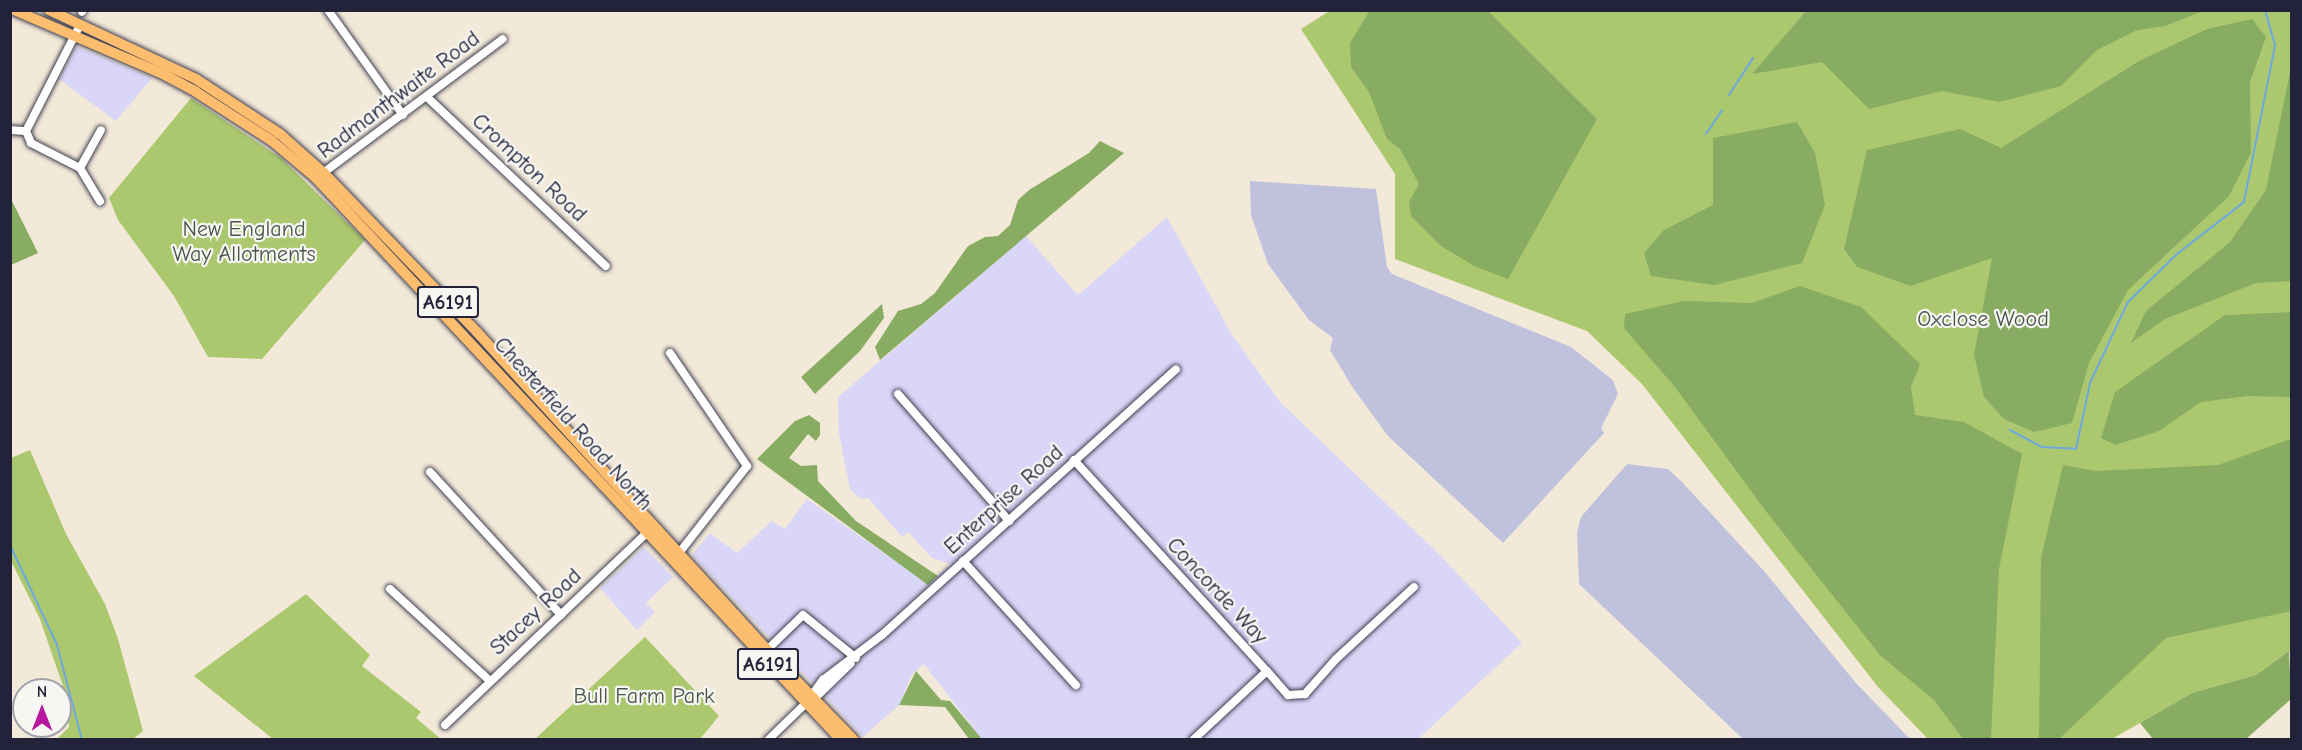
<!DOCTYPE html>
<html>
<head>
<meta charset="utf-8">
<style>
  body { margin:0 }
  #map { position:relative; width:2302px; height:750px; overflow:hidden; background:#f3e9d8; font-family:"Comic Neue",sans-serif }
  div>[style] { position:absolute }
  .built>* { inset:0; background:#dad6f7 }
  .industrial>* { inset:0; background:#c0c2dd }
  .green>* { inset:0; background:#abc86f }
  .forest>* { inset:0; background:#88ac62 }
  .stream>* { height:2px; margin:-1px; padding:0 1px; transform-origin:1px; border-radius:1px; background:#6ea8de }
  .roads { filter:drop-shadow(0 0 2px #414053) drop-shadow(0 0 2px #414053) }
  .minor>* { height:8px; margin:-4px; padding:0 4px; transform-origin:4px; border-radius:4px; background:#fff }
  .major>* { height:10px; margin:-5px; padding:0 5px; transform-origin:5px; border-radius:5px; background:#fcbd6f }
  span { translate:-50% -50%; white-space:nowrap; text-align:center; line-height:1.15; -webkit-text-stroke:4.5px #f6f6f2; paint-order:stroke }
  .shield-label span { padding:2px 4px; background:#f6f6f2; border:2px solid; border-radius:4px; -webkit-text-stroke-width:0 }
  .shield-label { font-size:21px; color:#22223b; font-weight:700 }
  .street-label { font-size:22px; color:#22223b }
  .park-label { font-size:22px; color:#4b544b }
  .frame { position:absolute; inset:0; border:12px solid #22223b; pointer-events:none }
  .north { position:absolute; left:12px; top:678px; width:60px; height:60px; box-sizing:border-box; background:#f6f6f2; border:2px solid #a1a1a9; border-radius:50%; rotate:0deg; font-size:16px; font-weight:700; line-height:24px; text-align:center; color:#22223b }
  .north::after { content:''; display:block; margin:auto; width:21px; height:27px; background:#b5179e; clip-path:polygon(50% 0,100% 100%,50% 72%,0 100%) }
</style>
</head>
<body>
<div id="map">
  <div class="built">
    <i style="clip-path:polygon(76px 46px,152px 78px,116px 121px,59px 79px)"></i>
    <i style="clip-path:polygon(1167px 217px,1232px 335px,1280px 402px,1440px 555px,1522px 643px,1418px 739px,982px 739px,924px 664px,912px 674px,899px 705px,863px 737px,692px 555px,710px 533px,737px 553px,772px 521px,785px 529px,807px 499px,928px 584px,951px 564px,932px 558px,908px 532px,902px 537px,868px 498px,861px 499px,850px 489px,839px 433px,838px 397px,1026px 236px,1078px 295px)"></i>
    <i style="clip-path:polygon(644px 547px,673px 577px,646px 603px,655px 612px,637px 630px,600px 588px)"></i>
  </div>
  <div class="industrial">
    <i style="clip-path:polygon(1250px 181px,1376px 189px,1387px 267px,1392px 274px,1571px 347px,1613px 380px,1618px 394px,1601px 428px,1604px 433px,1503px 543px,1388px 436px,1353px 388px,1330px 350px,1333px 338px,1309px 320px,1268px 264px,1251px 215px)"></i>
    <i style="clip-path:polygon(1627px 464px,1668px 469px,1681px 481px,1764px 571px,1855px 682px,1910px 739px,1743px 739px,1579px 584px,1577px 533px,1581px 517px)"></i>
  </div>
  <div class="green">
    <i style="clip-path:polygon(1331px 10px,2291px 11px,2291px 653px,2289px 651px,2256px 675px,2192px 693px,2112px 739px,1928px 739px,1878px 687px,1642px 384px,1587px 331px,1395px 259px,1395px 174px,1301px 29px)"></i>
    <i style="clip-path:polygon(191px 98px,281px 158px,365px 240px,262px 359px,208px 357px,174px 296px,118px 220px,109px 198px)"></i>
    <i style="clip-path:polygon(30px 450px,66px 534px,105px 604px,118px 639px,143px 731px,133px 739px,57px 739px,69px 727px,63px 686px,40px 619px,11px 561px,11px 458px)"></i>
    <i style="clip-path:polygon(306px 594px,370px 655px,362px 666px,421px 712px,416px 718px,441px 739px,273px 739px,194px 676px)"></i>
    <i style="clip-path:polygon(645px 637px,719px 716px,700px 739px,535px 739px)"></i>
  </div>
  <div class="forest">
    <i style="clip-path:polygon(1370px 10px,1488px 11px,1597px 119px,1508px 279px,1474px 266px,1441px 246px,1411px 216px,1409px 202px,1419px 184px,1400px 149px,1387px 139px,1369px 92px,1351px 67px,1350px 43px)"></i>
    <i style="clip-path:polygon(1806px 11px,1806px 10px,2203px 11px,2165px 26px,2137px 30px,2097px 50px,2061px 86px,1999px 102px,1942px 91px,1869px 109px,1822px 62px,1752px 74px)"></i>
    <i style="clip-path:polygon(2252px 19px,2266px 37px,2250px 82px,2251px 153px,2229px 196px,2128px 290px,2089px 363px,2072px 423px,2034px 432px,2004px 419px,1984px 397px,1974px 355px,1992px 258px,1911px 286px,1857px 267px,1844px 249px,1867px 150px,1960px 129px,2001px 148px,2139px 61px,2207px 29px)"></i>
    <i style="clip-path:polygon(2291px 67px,2291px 281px,2256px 283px,2165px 319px,2131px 343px,2146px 311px,2230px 242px,2266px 190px)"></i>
    <i style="clip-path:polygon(1797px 122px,1815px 153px,1825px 205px,1802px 263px,1714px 285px,1651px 276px,1644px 253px,1664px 230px,1713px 205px,1713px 138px)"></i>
    <i style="clip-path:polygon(1100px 141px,1124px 153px,880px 360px,875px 347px,898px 311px,921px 304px,935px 293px,968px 246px,985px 237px,998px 236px,1010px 225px,1018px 200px,1029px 190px,1089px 153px)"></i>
    <i style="clip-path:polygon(11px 199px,38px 253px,11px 265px,10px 265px)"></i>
    <i style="clip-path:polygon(1800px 286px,1861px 307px,1920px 364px,1911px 387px,1915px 415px,1964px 422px,2022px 454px,1999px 569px,1991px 739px,1963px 739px,1934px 700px,1880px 655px,1765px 510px,1675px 387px,1624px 328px,1625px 314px,1684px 301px,1752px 303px)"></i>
    <i style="clip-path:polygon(882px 304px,884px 318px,860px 351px,815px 394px,801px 377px)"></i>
    <i style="clip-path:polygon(2291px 312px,2291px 397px,2248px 396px,2201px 402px,2159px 431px,2115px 445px,2101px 438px,2115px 392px,2225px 315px)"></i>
    <i style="clip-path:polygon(809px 415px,820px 423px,820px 435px,816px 441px,808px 434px,789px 458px,801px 466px,817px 465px,818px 481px,856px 521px,938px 576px,928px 585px,757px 459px,795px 421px)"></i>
    <i style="clip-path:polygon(2291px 439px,2291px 611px,2166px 638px,2059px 739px,2039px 739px,2041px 558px,2063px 465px,2096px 471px,2218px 465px)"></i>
    <i style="clip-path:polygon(2289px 651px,2291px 699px,2246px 739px,2153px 739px,2140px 723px,2192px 693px,2256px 675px)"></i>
    <i style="clip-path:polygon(916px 671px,941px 700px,950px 701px,982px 739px,969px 739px,945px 707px,899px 705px)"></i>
  </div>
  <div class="stream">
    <i style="left:1729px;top:95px;width:44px;rotate:-57deg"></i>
    <i style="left:1706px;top:134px;width:29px;rotate:-56deg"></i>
    <i style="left:2010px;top:430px;width:36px;rotate:28deg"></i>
    <i style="left:2042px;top:447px;width:34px;rotate:3deg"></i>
    <i style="left:2076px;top:449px;width:67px;rotate:-78deg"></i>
    <i style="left:2090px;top:383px;width:89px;rotate:-64.9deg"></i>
    <i style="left:2128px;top:302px;width:69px;rotate:-44.4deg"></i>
    <i style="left:2177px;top:254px;width:85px;rotate:-37.8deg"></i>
    <i style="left:2244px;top:202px;width:160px;rotate:-78.8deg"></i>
    <i style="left:2275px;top:45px;width:36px;rotate:-106deg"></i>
    <i style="left:10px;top:545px;width:110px;rotate:64.8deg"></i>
    <i style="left:57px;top:645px;width:98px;rotate:75.3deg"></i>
  </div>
  <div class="roads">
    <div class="minor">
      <i style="left:81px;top:10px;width:2px;rotate:63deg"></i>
      <i style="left:328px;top:10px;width:129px;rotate:54.5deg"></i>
      <i style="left:79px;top:27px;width:117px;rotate:117deg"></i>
      <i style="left:26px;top:131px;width:13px;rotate:67deg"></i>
      <i style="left:31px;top:143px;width:55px;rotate:27deg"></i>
      <i style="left:80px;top:168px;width:39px;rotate:59deg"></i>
      <i style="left:427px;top:97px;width:246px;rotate:43.4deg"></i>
      <i style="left:10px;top:130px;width:16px;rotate:4deg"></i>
      <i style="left:80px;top:168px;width:43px;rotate:-61.1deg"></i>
      <i style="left:319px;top:176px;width:229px;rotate:-36.7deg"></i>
      <i style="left:670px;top:353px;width:137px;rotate:55.7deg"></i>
      <i style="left:747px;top:466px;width:115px;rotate:128deg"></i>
      <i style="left:898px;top:394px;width:169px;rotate:48.8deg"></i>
      <i style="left:1074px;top:460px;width:286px;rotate:47.6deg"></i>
      <i style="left:1267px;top:671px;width:101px;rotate:137deg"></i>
      <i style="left:430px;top:472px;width:194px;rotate:47.5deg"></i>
      <i style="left:963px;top:561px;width:168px;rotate:47.7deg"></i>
      <i style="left:390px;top:589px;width:134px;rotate:42.6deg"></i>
      <i style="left:767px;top:650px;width:50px;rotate:-44.2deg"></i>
      <i style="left:803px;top:615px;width:68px;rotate:39.1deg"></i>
      <i style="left:1267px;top:671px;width:32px;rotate:49deg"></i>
      <i style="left:1288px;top:695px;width:17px;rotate:-3deg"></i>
      <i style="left:1305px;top:694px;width:47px;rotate:-48.5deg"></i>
      <i style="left:1336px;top:659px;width:106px;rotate:-42.7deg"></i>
      <i style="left:812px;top:701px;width:54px;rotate:-44.3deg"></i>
      <i style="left:445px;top:725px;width:284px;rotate:-43.6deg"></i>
      <i style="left:768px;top:740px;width:53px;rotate:-44.2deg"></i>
      <i style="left:806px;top:703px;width:29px;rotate:-54deg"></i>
      <i style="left:823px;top:680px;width:74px;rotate:-37.3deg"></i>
      <i style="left:882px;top:635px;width:396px;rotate:-42.1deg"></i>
    </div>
    <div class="major">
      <i style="left:14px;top:10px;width:160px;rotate:23.2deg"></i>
      <i style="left:161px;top:73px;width:40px;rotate:28deg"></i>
      <i style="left:196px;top:92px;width:90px;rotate:32.8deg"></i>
      <i style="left:272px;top:141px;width:57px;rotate:40.1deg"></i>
      <i style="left:316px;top:178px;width:769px;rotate:46.95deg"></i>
      <i style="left:49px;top:10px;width:162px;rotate:25.1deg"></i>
      <i style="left:196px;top:79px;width:100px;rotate:33.2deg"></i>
      <i style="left:280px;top:134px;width:59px;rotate:41.6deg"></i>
      <i style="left:324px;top:173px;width:221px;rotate:46.1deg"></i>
      <i style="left:477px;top:332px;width:430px;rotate:47.6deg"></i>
      <i style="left:767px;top:650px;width:125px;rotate:46deg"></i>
    </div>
  </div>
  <div class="shield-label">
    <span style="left:448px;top:302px">A6191</span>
    <span style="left:768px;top:664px">A6191</span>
  </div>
  <div class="street-label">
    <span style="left:399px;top:95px;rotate:-37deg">Radmanthwaite Road</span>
    <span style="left:529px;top:168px;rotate:43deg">Crompton Road</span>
    <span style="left:573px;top:424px;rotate:48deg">Chesterfield Road North</span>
    <span style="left:1004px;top:500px;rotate:-42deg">Enterprise Road</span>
    <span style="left:1217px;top:591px;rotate:47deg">Concorde Way</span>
    <span style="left:536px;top:612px;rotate:-43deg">Stacey Road</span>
  </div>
  <div class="park-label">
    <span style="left:244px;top:242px">New England<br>Way Allotments</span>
    <span style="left:1983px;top:320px">Oxclose Wood</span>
    <span style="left:644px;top:697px">Bull Farm Park</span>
  </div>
  <div class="frame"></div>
  <div class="north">N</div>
</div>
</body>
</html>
